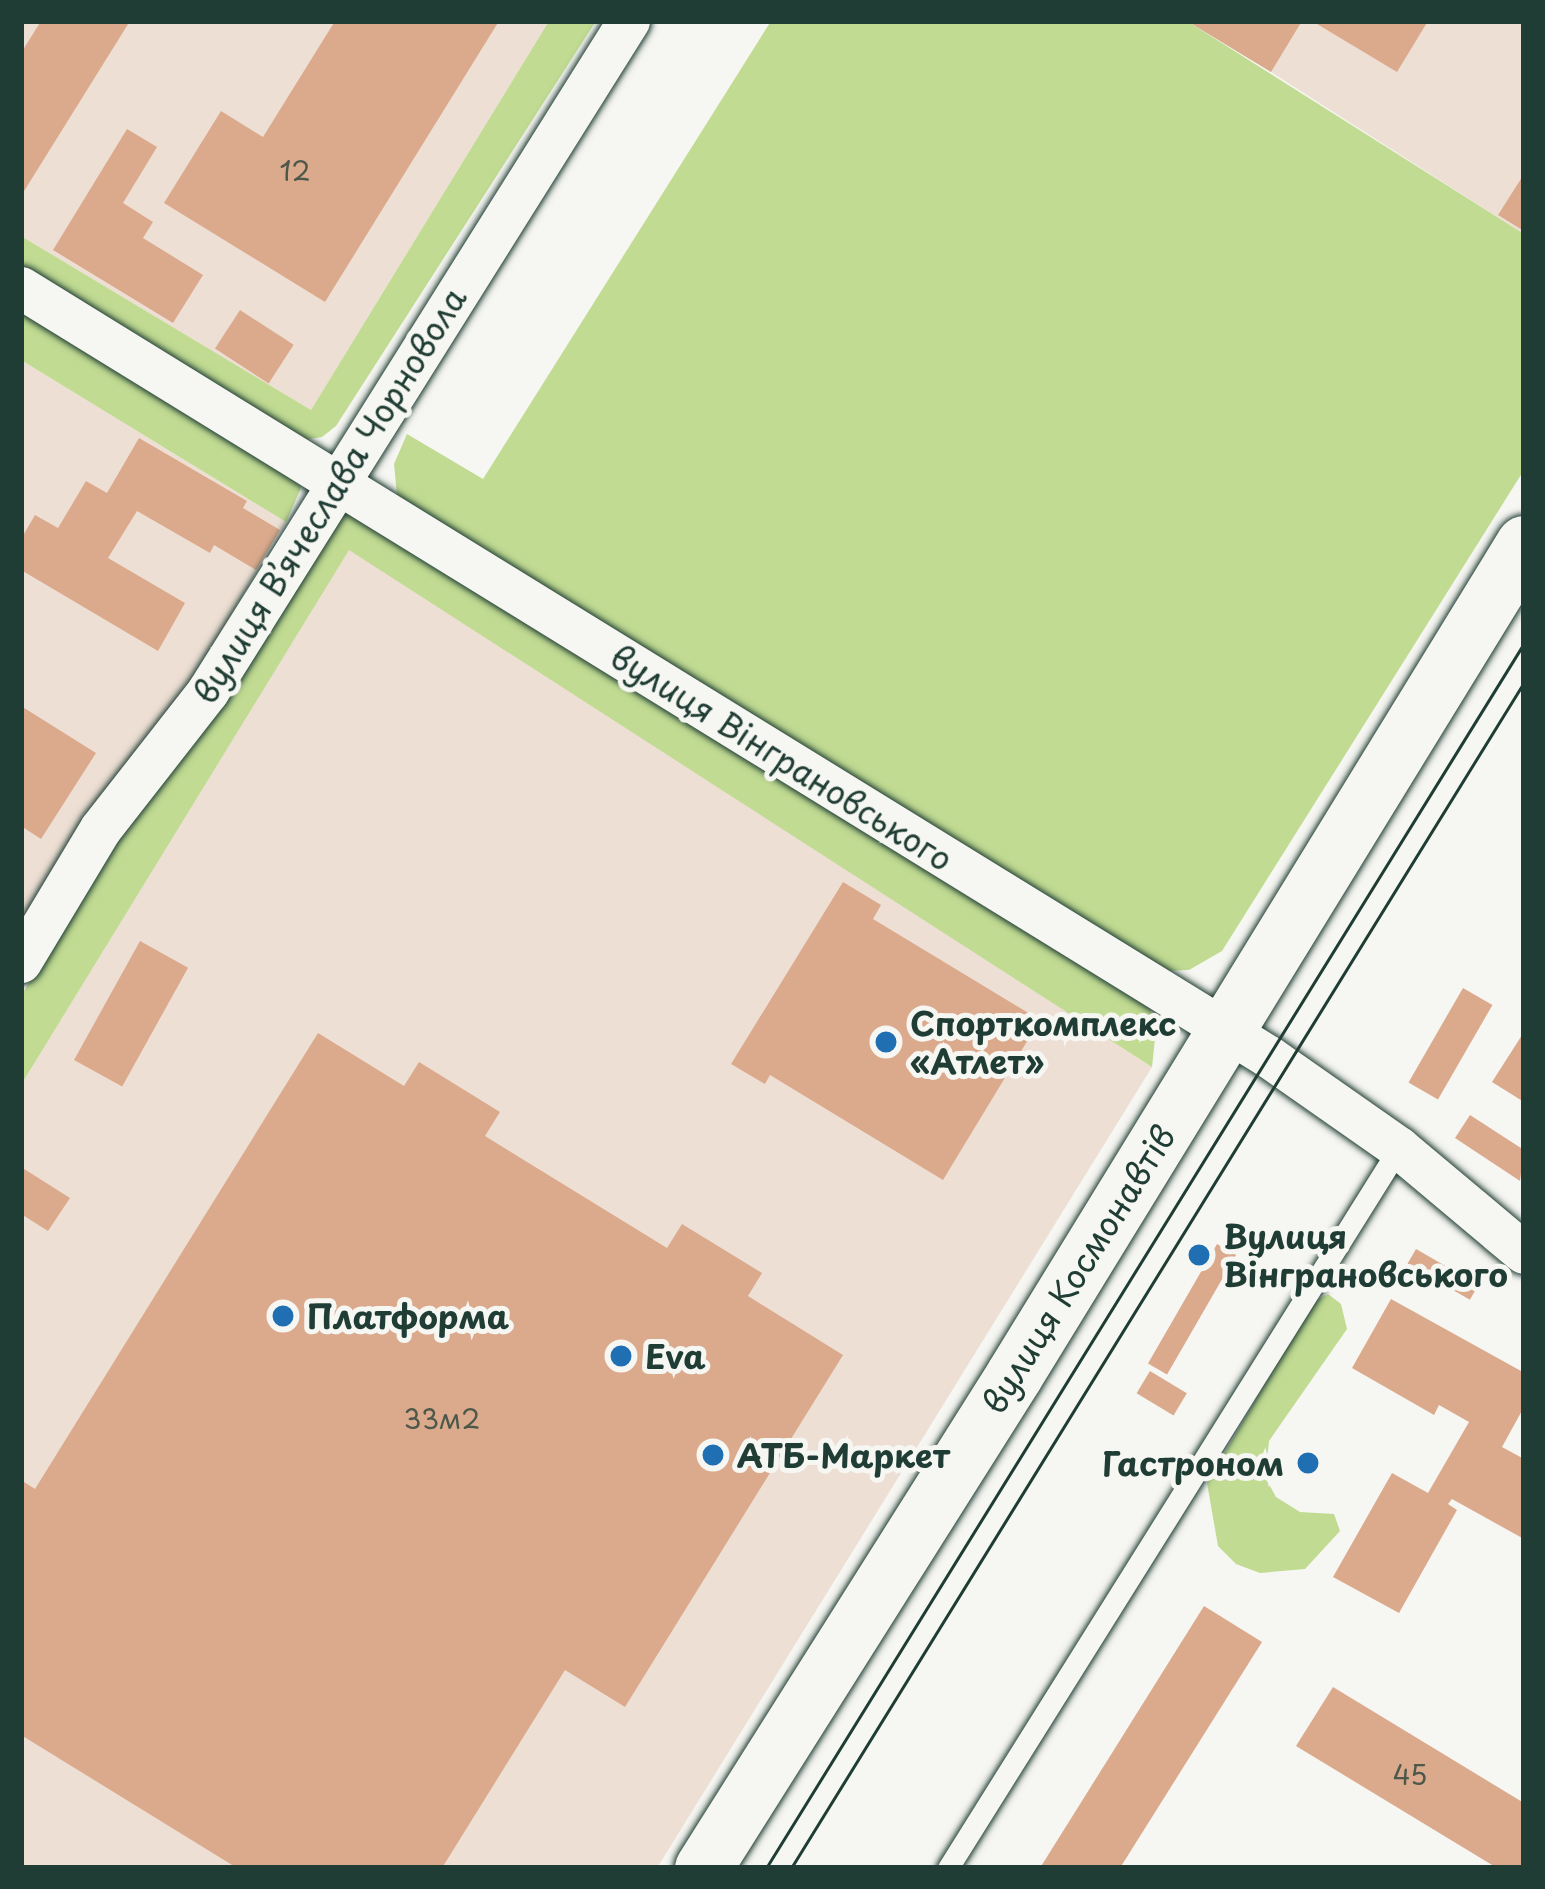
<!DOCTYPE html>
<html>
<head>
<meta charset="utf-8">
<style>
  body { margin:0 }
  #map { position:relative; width:1545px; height:1889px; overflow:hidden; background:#f6f6f2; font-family:"Playpen Sans",sans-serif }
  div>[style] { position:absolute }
  .built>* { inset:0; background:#eedfd4 }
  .green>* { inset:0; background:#c1db92 }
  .building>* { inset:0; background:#dbaa8d; transform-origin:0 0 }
  .roads { filter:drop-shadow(0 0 3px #1f3d34) drop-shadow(0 0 3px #1f3d34) }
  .service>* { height:21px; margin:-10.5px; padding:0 10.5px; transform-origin:10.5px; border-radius:10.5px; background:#f6f6f2 }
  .minor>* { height:42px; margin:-21px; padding:0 21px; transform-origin:21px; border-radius:21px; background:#f6f6f2 }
  .secondary>* { height:57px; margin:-28.5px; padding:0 28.5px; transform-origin:28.5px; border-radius:28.5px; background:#f6f6f2 }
  .tram>* { height:3px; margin:-1.5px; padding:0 1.5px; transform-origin:1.5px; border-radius:1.5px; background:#1f3d34 }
  .dots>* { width:33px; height:33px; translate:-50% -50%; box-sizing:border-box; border:6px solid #f6f6f2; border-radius:50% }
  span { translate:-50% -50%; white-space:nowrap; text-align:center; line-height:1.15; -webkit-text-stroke:10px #f6f6f2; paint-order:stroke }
  .number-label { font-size:27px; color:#4e584a }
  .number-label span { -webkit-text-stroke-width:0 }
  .street-label { font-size:33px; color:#1f3d34 }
  .poi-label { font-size:33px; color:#1f3d34; font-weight:700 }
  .left { translate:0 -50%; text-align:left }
  .right { translate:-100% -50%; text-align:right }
  .frame { position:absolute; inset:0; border:24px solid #1f3d34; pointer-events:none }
</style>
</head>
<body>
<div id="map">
  <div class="built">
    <i style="clip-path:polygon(21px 21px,549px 21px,311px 410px,21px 236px)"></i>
    <i style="clip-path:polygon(1187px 21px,1524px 21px,1524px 234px,1271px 72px)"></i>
    <i style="clip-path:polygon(21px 360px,286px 522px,194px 677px,21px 924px)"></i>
    <i style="clip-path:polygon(349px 549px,1152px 1067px,657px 1868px,26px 1868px,21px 1865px,21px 1085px)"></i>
  </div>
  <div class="green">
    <i style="clip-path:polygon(549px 21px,596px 21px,336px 426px,322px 437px,304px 440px,21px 271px,21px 236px,311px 410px)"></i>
    <i style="clip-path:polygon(771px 21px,1187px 21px,1524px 234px,1524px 470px,1222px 951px,1189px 970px,1166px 971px,409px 508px,397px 495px,394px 464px,407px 434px,483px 479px)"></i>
    <i style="clip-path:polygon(21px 306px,296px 473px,301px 488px,286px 522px,21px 360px)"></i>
    <i style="clip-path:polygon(347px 513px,1150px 1008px,1156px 1029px,1152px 1067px,349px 550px,21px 1085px,21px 996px,109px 848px,334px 523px)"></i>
    <i style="clip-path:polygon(1328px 1294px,1341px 1304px,1347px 1329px,1269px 1441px,1265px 1477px,1276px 1497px,1300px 1512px,1334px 1514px,1340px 1531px,1305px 1569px,1260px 1573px,1236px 1564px,1218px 1546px,1207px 1483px,1313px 1302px)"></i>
  </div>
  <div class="building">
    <i style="clip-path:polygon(41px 21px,130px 21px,21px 196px,21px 53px)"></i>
    <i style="clip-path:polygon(335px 21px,499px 21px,325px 302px,164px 203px,221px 111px,263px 137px)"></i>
    <i style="clip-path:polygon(1187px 21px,1302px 21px,1271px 72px)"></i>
    <i style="clip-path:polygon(1312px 21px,1428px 21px,1397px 72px)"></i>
    <i style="clip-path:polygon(127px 129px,157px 147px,123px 203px,153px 222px,143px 238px,203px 275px,173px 323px,53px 250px)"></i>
    <i style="clip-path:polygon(1524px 174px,1524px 231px,1498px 215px)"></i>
    <i style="left:240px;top:310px;width:64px;height:46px;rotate:33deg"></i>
    <i style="clip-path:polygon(139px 438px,247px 501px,243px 508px,280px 530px,256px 570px,214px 545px,210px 553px,137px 511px,108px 558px,185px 603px,158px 651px,21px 570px,21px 539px,35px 515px,58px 528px,86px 481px,107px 493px)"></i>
    <i style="clip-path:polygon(21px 706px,96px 753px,41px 839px,21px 826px)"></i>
    <i style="clip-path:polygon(843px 882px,881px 905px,873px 919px,1040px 1020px,943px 1180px,770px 1075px,765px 1084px,731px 1064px)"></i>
    <i style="left:140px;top:941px;width:55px;height:136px;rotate:29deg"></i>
    <i style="left:1463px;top:988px;width:34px;height:109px;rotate:30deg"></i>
    <i style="clip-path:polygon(1524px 1032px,1524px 1102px,1492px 1082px)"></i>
    <i style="clip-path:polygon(318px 1033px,404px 1086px,419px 1062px,500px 1112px,485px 1136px,667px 1248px,682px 1224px,762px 1273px,748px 1296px,843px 1355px,625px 1707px,565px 1670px,442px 1868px,237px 1868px,21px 1735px,21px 1480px,35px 1489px)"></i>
    <i style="clip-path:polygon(1470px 1115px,1524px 1150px,1520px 1181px,1455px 1138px)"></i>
    <i style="clip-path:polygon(21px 1167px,70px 1198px,48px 1231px,21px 1214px)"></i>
    <i style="left:1217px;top:1244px;width:22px;height:138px;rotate:30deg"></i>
    <i style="left:1416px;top:1249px;width:72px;height:17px;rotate:30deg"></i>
    <i style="clip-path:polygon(1391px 1299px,1521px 1371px,1524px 1365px,1524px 1407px,1502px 1447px,1524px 1459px,1524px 1539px,1452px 1499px,1448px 1504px,1457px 1510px,1399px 1613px,1333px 1577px,1392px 1473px,1428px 1493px,1469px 1422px,1439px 1405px,1434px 1415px,1352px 1368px)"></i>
    <i style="left:1150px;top:1371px;width:43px;height:26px;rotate:31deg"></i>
    <i style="clip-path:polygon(1204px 1606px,1262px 1642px,1120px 1868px,1040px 1868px)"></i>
    <i style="clip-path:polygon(1333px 1687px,1524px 1803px,1524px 1868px,1497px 1868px,1296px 1746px)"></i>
  </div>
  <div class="roads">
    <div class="service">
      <i style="left:948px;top:1868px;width:850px;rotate:-57.94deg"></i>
    </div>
    <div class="minor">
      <i style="left:21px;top:288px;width:1466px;rotate:31.64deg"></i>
      <i style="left:1269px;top:1057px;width:159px;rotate:35deg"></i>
      <i style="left:1399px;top:1148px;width:163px;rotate:40deg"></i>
      <i style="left:21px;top:962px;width:155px;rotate:-59deg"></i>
      <i style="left:101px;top:829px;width:174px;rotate:-52deg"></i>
      <i style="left:208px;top:692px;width:792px;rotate:-57.89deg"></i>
    </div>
    <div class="secondary">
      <i style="left:703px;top:1868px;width:583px;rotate:-57.75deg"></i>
      <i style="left:1014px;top:1375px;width:975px;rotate:-58.46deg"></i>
    </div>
  </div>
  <div class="tram">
    <i style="left:766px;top:1868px;width:1441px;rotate:-58.25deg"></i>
    <i style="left:791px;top:1868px;width:1394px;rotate:-58.28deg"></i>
  </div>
  <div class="dots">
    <i style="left:886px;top:1042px;background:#1f6fb2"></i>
    <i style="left:1199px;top:1255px;background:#1f6fb2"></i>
    <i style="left:283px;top:1316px;background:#1f6fb2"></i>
    <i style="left:621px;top:1356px;background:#1f6fb2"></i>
    <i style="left:713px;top:1455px;background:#1f6fb2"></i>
    <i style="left:1308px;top:1463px;background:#1f6fb2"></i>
  </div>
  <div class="number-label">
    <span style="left:295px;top:170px">12</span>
    <span style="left:442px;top:1418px">33м2</span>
    <span style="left:1410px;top:1774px">45</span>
  </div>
  <div class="street-label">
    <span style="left:329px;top:495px;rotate:-58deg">вулиця Вʼячеслава Чорновола</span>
    <span style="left:782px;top:757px;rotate:32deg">вулиця Вінграновського</span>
    <span style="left:1078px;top:1269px;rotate:-58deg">вулиця Космонавтів</span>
  </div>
  <div class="poi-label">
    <span class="left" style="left:910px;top:1042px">Спорткомплекс<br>«Атлет»</span>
    <span class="left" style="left:1223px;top:1255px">Вулиця<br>Вінграновського</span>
    <span class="left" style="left:307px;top:1316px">Платформа</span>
    <span class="left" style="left:645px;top:1356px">Eva</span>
    <span class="left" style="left:737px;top:1455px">АТБ-Маркет</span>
    <span class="right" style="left:1284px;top:1463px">Гастроном</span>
  </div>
  <div class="frame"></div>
</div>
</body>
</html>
